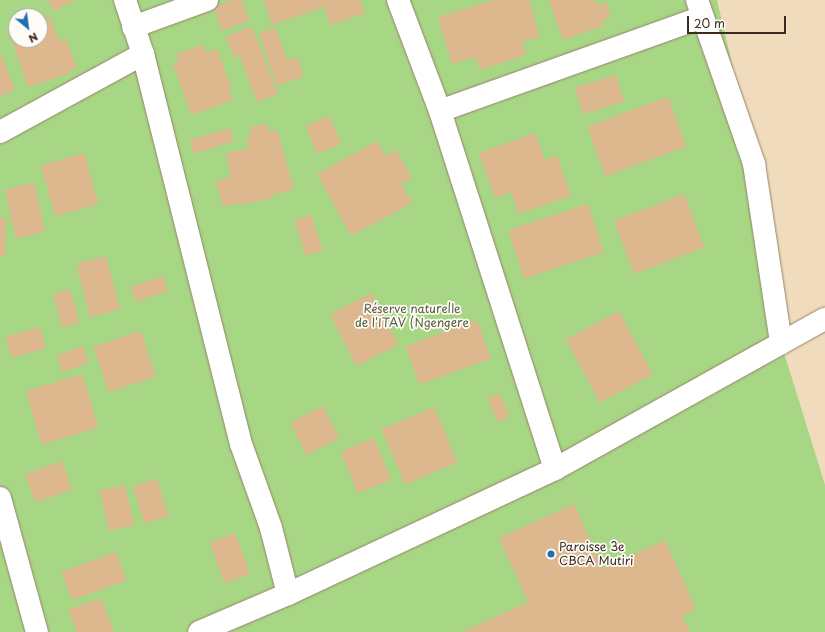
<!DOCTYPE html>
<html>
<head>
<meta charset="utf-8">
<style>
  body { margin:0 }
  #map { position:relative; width:825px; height:632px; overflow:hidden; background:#f0dcbc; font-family:"Playpen Sans",sans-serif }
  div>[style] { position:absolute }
  .green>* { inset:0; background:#a7d684 }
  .building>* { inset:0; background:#ddb88f; transform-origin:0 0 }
  .roads { filter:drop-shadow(0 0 1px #96836d) drop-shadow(0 0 1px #96836d) }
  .minor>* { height:22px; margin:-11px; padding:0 11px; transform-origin:11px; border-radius:11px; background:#fff }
  .dots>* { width:11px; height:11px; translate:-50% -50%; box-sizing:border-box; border:2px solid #fdfcf7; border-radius:50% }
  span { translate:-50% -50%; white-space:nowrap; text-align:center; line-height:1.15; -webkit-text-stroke:3.5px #fdfcf7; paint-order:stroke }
  .park-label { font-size:12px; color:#5b5e3d }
  .poi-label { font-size:12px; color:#3b2a1e }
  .left { translate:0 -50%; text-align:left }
  .north { position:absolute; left:8px; top:8px; width:40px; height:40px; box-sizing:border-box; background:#fdfcf7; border:1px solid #afa8a0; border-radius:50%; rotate:151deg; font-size:11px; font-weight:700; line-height:16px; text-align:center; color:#3b2a1e }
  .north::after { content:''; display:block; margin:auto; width:14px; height:18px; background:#1f6fb2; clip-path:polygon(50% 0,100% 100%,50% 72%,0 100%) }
  .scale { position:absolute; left:687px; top:16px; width:99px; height:18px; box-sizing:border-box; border:2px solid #3b2a1e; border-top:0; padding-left:5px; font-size:12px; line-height:14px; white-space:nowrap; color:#3b2a1e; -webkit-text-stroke:3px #fdfcf7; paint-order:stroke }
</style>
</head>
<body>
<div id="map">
  <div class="green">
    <i style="clip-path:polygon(evenodd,0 0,717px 0,782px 276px,781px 343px,825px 485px,825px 632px,0 632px,0 0,16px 16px,40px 16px,40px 40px,16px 40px,16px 16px)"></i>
  </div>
  <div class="building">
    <i style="clip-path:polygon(48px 0,76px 0,53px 11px)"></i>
    <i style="clip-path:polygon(233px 0,242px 0,249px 21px,222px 31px,214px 7px)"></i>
    <i style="clip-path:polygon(268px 0,360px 0,365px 13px,330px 25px,324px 7px,272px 25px,264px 1px)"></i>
    <i style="clip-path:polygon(493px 0,529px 0,540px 37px,522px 42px,526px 55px,480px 70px,476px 57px,452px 64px,438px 17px)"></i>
    <i style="clip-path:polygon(549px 0,594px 0,596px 5px,606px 2px,611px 17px,602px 21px,603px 26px,563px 40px)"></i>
    <i style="clip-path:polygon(50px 17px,59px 41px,66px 39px,77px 68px,69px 71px,70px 73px,28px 87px,9px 31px,16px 28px,16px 40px,40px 40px,40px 20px)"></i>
    <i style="clip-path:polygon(252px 27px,278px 94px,257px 102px,240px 56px,234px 58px,226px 36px)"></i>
    <i style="clip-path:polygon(275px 27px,287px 60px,297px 57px,304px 76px,277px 86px,259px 33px)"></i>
    <i style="clip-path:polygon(203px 44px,206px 53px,217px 49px,232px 90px,229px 91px,233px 100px,191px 115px,173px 64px,179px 62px,176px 54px)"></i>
    <i style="clip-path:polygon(0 52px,15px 90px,0 96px)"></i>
    <i style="left:616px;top:75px;width:28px;height:43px;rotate:73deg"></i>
    <i style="left:668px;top:97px;width:53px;height:86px;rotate:70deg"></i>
    <i style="left:329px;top:116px;width:30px;height:26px;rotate:66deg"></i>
    <i style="clip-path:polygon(268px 124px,269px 132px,277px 130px,294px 189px,272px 195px,273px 198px,237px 205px,237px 203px,223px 207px,216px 181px,231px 177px,226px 153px,249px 148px,246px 138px,251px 137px,250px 127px)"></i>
    <i style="left:230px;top:128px;width:14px;height:42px;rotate:73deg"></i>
    <i style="clip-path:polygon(535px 133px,545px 160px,557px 156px,571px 196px,518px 214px,511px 192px,495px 198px,479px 153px)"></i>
    <i style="clip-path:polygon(377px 141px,385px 156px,396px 150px,412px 178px,401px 184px,412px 203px,351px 236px,317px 174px)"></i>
    <i style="left:84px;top:153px;width:53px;height:45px;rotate:74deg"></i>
    <i style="left:34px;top:183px;width:50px;height:30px;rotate:77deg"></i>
    <i style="left:684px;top:194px;width:57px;height:75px;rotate:69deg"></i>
    <i style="left:588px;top:204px;width:51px;height:84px;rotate:72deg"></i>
    <i style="left:311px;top:215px;width:37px;height:18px;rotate:71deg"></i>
    <i style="clip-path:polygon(0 218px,6px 218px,5px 256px,0 256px)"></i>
    <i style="left:106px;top:256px;width:55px;height:31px;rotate:75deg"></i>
    <i style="left:163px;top:276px;width:16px;height:34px;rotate:72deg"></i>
    <i style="left:70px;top:289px;width:35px;height:18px;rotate:74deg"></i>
    <i style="left:372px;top:293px;width:58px;height:47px;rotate:63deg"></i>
    <i style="left:619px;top:311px;width:72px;height:60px;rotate:62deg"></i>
    <i style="left:477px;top:320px;width:41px;height:76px;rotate:70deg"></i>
    <i style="left:40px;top:327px;width:22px;height:36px;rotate:74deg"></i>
    <i style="left:141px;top:331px;width:48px;height:50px;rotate:72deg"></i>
    <i style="left:83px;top:346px;width:18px;height:28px;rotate:71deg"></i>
    <i style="left:82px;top:374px;width:56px;height:59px;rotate:73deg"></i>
    <i style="left:499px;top:393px;width:26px;height:13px;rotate:65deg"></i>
    <i style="left:323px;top:406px;width:36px;height:37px;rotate:63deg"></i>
    <i style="left:434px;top:407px;width:60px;height:57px;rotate:67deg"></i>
    <i style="left:374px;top:438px;width:45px;height:36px;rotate:68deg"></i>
    <i style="left:62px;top:461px;width:30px;height:39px;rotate:70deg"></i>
    <i style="left:157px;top:479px;width:39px;height:25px;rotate:73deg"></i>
    <i style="left:125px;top:485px;width:41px;height:26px;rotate:77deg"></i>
    <i style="clip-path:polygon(574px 504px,603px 569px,665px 540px,696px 609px,682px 616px,690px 632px,463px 632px,528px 602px,499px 538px)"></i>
    <i style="left:235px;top:533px;width:44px;height:27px;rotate:70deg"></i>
    <i style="left:116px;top:552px;width:30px;height:58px;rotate:70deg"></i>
    <i style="clip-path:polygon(101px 598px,114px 632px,77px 632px,68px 610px)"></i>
  </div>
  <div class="roads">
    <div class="minor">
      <i style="left:125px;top:0;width:57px;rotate:71.6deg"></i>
      <i style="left:143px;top:54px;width:402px;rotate:75.9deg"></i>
      <i style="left:241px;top:444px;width:89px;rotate:70.3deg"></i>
      <i style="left:271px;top:528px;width:68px;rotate:75.6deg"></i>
      <i style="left:398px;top:0;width:119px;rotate:69.3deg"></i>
      <i style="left:440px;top:111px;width:376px;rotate:72.2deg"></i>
      <i style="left:697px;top:0;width:174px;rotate:70.8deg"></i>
      <i style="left:754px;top:164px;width:181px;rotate:81.4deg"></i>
      <i style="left:133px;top:27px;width:79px;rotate:-20deg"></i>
      <i style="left:440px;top:111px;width:278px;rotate:-19.7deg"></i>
      <i style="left:0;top:132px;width:163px;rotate:-28.6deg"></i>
      <i style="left:0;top:498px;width:139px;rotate:74.6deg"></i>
      <i style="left:199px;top:632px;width:97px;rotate:-23.1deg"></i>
      <i style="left:288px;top:594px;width:295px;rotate:-25.1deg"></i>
      <i style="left:555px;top:469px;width:309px;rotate:-29.1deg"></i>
    </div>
  </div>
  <div class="dots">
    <i style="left:551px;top:554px;background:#1f6fb2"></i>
  </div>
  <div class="park-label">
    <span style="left:412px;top:316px">Réserve naturelle<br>de l'ITAV (Ngengere</span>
  </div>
  <div class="poi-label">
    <span class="left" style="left:559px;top:554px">Paroisse 3e<br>CBCA Mutiri</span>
  </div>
  <div class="north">N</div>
  <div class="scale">20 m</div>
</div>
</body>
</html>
